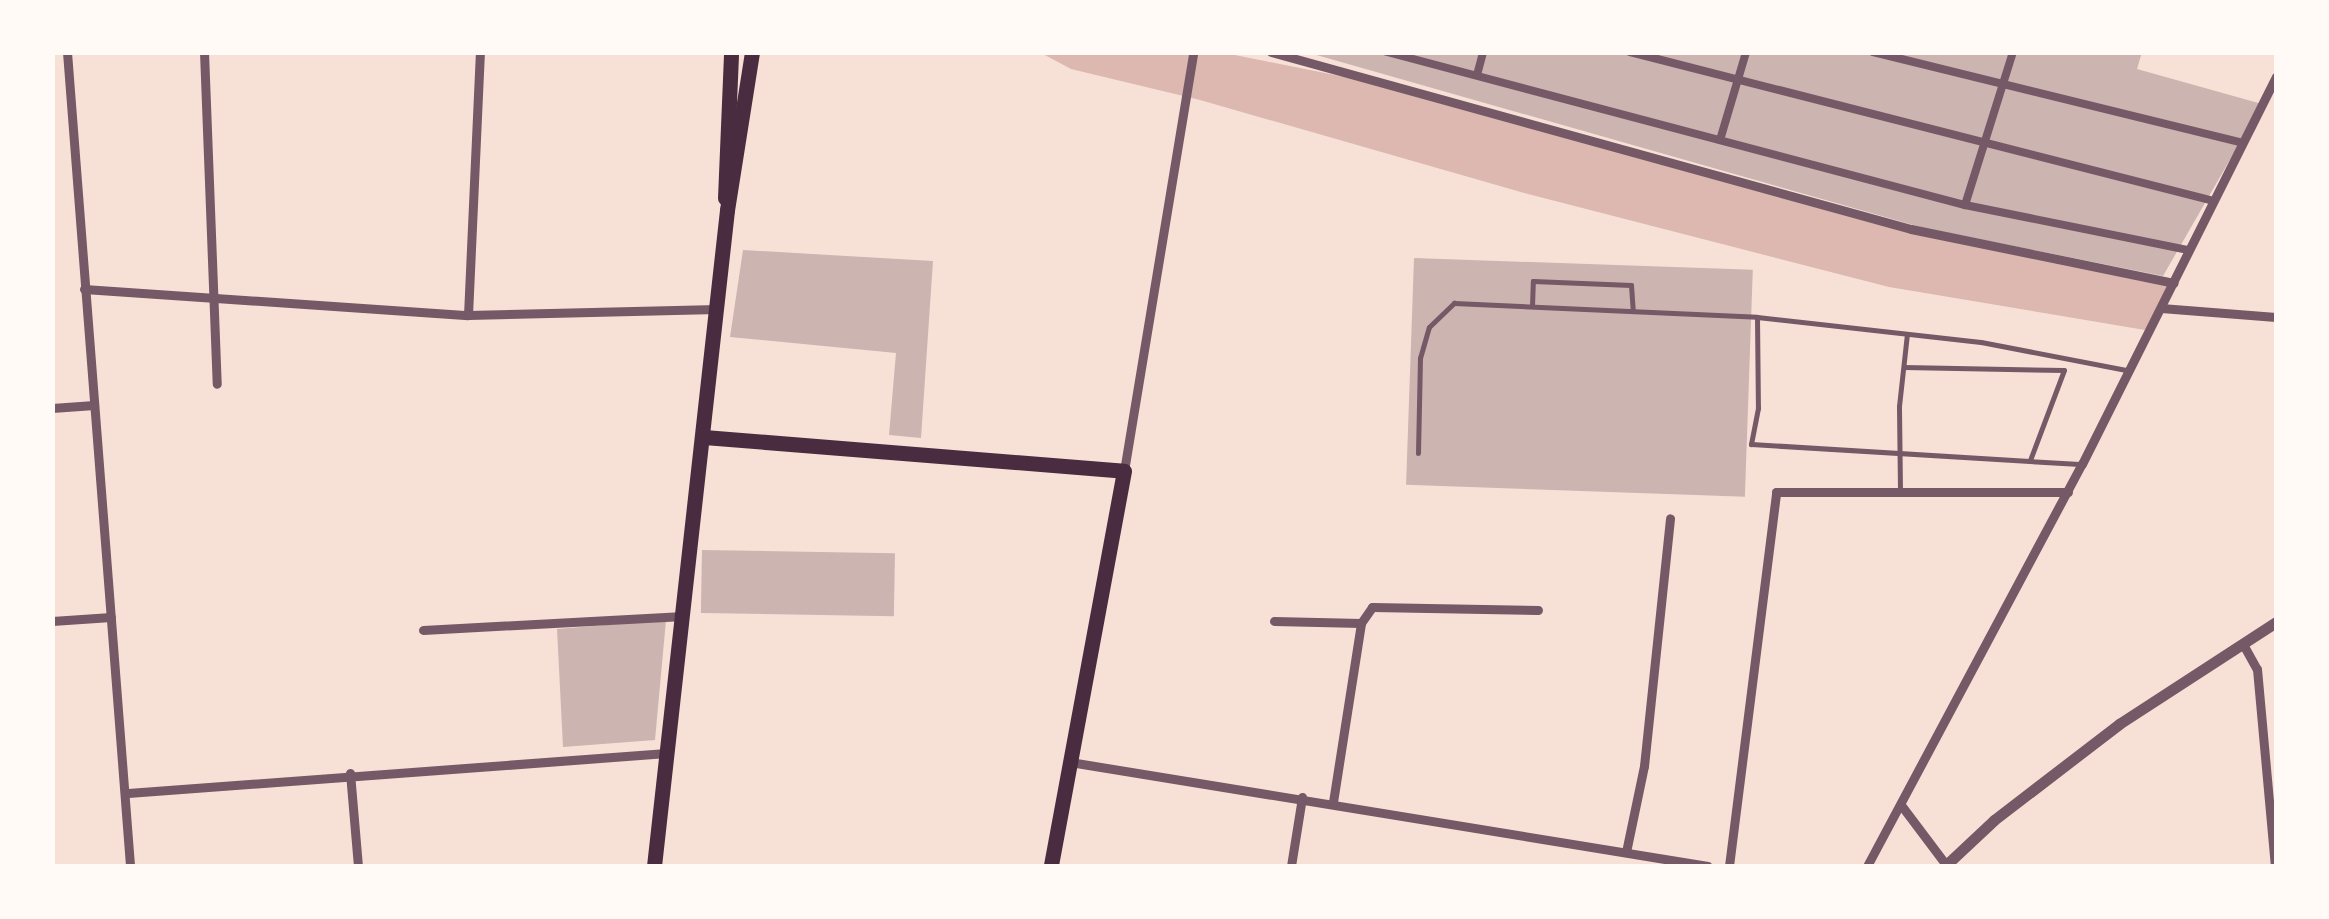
<!DOCTYPE html>
<html>
<head>
<meta charset="utf-8">
<style>
  body { margin:0 }
  #map { position:relative; width:2329px; height:919px; overflow:hidden; background:#f7e1d7; font-family:"DejaVu Sans",sans-serif }
  div>[style] { position:absolute }
  .water>* { inset:0; background:#dcb8b0 }
  .building>* { inset:0; background:#ccb4b1; transform-origin:0 0 }
  .service>* { height:5px; margin:-2.5px; padding:0 2.5px; transform-origin:2.5px; border-radius:2.5px; background:#755966 }
  .pedestrian>* { height:8px; margin:-4px; padding:0 4px; transform-origin:4px; border-radius:4px; background:#755966 }
  .minor>* { height:9px; margin:-4.5px; padding:0 4.5px; transform-origin:4.5px; border-radius:4.5px; background:#755966 }
  .tertiary>* { height:11px; margin:-5.5px; padding:0 5.5px; transform-origin:5.5px; border-radius:5.5px; background:#755966 }
  .primary>* { height:15px; margin:-7.5px; padding:0 7.5px; transform-origin:7.5px; border-radius:7.5px; background:#4a2c40 }
  span { translate:-50% -50%; white-space:nowrap; text-align:center; line-height:1.15; -webkit-text-stroke:10px #fffaf5; paint-order:stroke }
  .frame { position:absolute; inset:0; border:55px solid #fffaf5; pointer-events:none }
</style>
</head>
<body>
<div id="map">
  <div class="water">
    <i style="clip-path:polygon(1041px 53px,1225px 53px,1370px 82px,1908px 230px,2169px 285px,2145px 330px,1889px 287px,1528px 194px,1200px 100px,1071px 69px)"></i>
  </div>
  <div class="building">
    <i style="clip-path:polygon(1306px 52px,2142px 52px,2137px 69px,2262px 104px,2163px 276px,1924px 228px)"></i>
    <i style="clip-path:polygon(743px 250px,933px 261px,921px 438px,889px 435px,896px 353px,730px 337px)"></i>
    <i style="left:1414px;top:258px;width:339px;height:227px;rotate:2deg"></i>
    <i style="left:702px;top:550px;width:193px;height:63px;rotate:1deg"></i>
    <i style="clip-path:polygon(666px 620px,655px 740px,563px 747px,557px 629px)"></i>
  </div>
  <div class="service">
    <i style="left:1532px;top:306px;width:25px;rotate:-88deg"></i>
    <i style="left:1533px;top:281px;width:98px;rotate:2.3deg"></i>
    <i style="left:1631px;top:285px;width:26px;rotate:86deg"></i>
    <i style="left:1757px;top:317px;width:91px;rotate:89.4deg"></i>
    <i style="left:1758px;top:408px;width:37px;rotate:101deg"></i>
    <i style="left:1751px;top:444px;width:329px;rotate:3.5deg"></i>
    <i style="left:1904px;top:367px;width:160px;rotate:1.1deg"></i>
    <i style="left:2064px;top:370px;width:96px;rotate:110.7deg"></i>
    <i style="left:1418px;top:453px;width:95px;rotate:-88.8deg"></i>
    <i style="left:1420px;top:358px;width:32px;rotate:-74deg"></i>
    <i style="left:1429px;top:327px;width:35px;rotate:-44deg"></i>
    <i style="left:1454px;top:303px;width:303px;rotate:2.6deg"></i>
    <i style="left:1757px;top:317px;width:225px;rotate:6.4deg"></i>
    <i style="left:1981px;top:342px;width:149px;rotate:10.9deg"></i>
    <i style="left:1900px;top:490px;width:84px;rotate:-90.7deg"></i>
    <i style="left:1899px;top:406px;width:72px;rotate:-83.7deg"></i>
  </div>
  <div class="pedestrian">
    <i style="left:1387px;top:52px;width:598px;rotate:14.83deg"></i>
    <i style="left:1965px;top:205px;width:228px;rotate:11.4deg"></i>
    <i style="left:1630px;top:52px;width:603px;rotate:14.31deg"></i>
    <i style="left:1873px;top:52px;width:381px;rotate:13.8deg"></i>
    <i style="left:1477px;top:75px;width:24px;rotate:-75deg"></i>
    <i style="left:1720px;top:140px;width:92px;rotate:-73.5deg"></i>
    <i style="left:1965px;top:205px;width:160px;rotate:-72.6deg"></i>
  </div>
  <div class="minor">
    <i style="left:67px;top:52px;width:816px;rotate:85.57deg"></i>
    <i style="left:204px;top:52px;width:332px;rotate:87.8deg"></i>
    <i style="left:1271px;top:52px;width:664px;rotate:15.46deg"></i>
    <i style="left:1911px;top:229px;width:268px;rotate:11.6deg"></i>
    <i style="left:84px;top:289px;width:385px;rotate:3.9deg"></i>
    <i style="left:468px;top:315px;width:249px;rotate:-1.4deg"></i>
    <i style="left:2161px;top:308px;width:115px;rotate:4.5deg"></i>
    <i style="left:468px;top:315px;width:263px;rotate:-87.4deg"></i>
    <i style="left:52px;top:408px;width:42px;rotate:-4.1deg"></i>
    <i style="left:1124px;top:471px;width:425px;rotate:-80.6deg"></i>
    <i style="left:52px;top:621px;width:59px;rotate:-3.9deg"></i>
    <i style="left:1274px;top:621px;width:87px;rotate:1.3deg"></i>
    <i style="left:423px;top:630px;width:261px;rotate:-3.1deg"></i>
    <i style="left:2244px;top:646px;width:26px;rotate:61deg"></i>
    <i style="left:2257px;top:669px;width:198px;rotate:84.8deg"></i>
    <i style="left:1070px;top:762px;width:646px;rotate:9.26deg"></i>
    <i style="left:350px;top:773px;width:93px;rotate:85.1deg"></i>
    <i style="left:128px;top:793px;width:540px;rotate:-4.24deg"></i>
    <i style="left:1333px;top:802px;width:181px;rotate:-81.1deg"></i>
    <i style="left:1361px;top:623px;width:19px;rotate:-55deg"></i>
    <i style="left:1372px;top:607px;width:166px;rotate:1deg"></i>
    <i style="left:1901px;top:805px;width:76px;rotate:53deg"></i>
    <i style="left:1626px;top:852px;width:88px;rotate:-78.2deg"></i>
    <i style="left:1644px;top:766px;width:249px;rotate:-84deg"></i>
    <i style="left:1291px;top:866px;width:70px;rotate:-80.9deg"></i>
    <i style="left:1729px;top:866px;width:377px;rotate:-82.8deg"></i>
    <i style="left:1776px;top:492px;width:292px"></i>
    <i style="left:1867px;top:866px;width:456px;rotate:-61.9deg"></i>
    <i style="left:2082px;top:464px;width:433px;rotate:-63.4deg"></i>
  </div>
  <div class="tertiary">
    <i style="left:1945px;top:866px;width:67px;rotate:-43.2deg"></i>
    <i style="left:1994px;top:820px;width:158px;rotate:-37.5deg"></i>
    <i style="left:2119px;top:724px;width:187px;rotate:-33deg"></i>
  </div>
  <div class="primary">
    <i style="left:725px;top:198px;width:146px;rotate:-87.6deg"></i>
    <i style="left:704px;top:437px;width:421px;rotate:4.6deg"></i>
    <i style="left:1124px;top:471px;width:402px;rotate:100.5deg"></i>
    <i style="left:654px;top:866px;width:660px;rotate:-83.65deg"></i>
    <i style="left:727px;top:210px;width:160px;rotate:-81deg"></i>
  </div>
  <div class="frame"></div>
</div>
</body>
</html>
